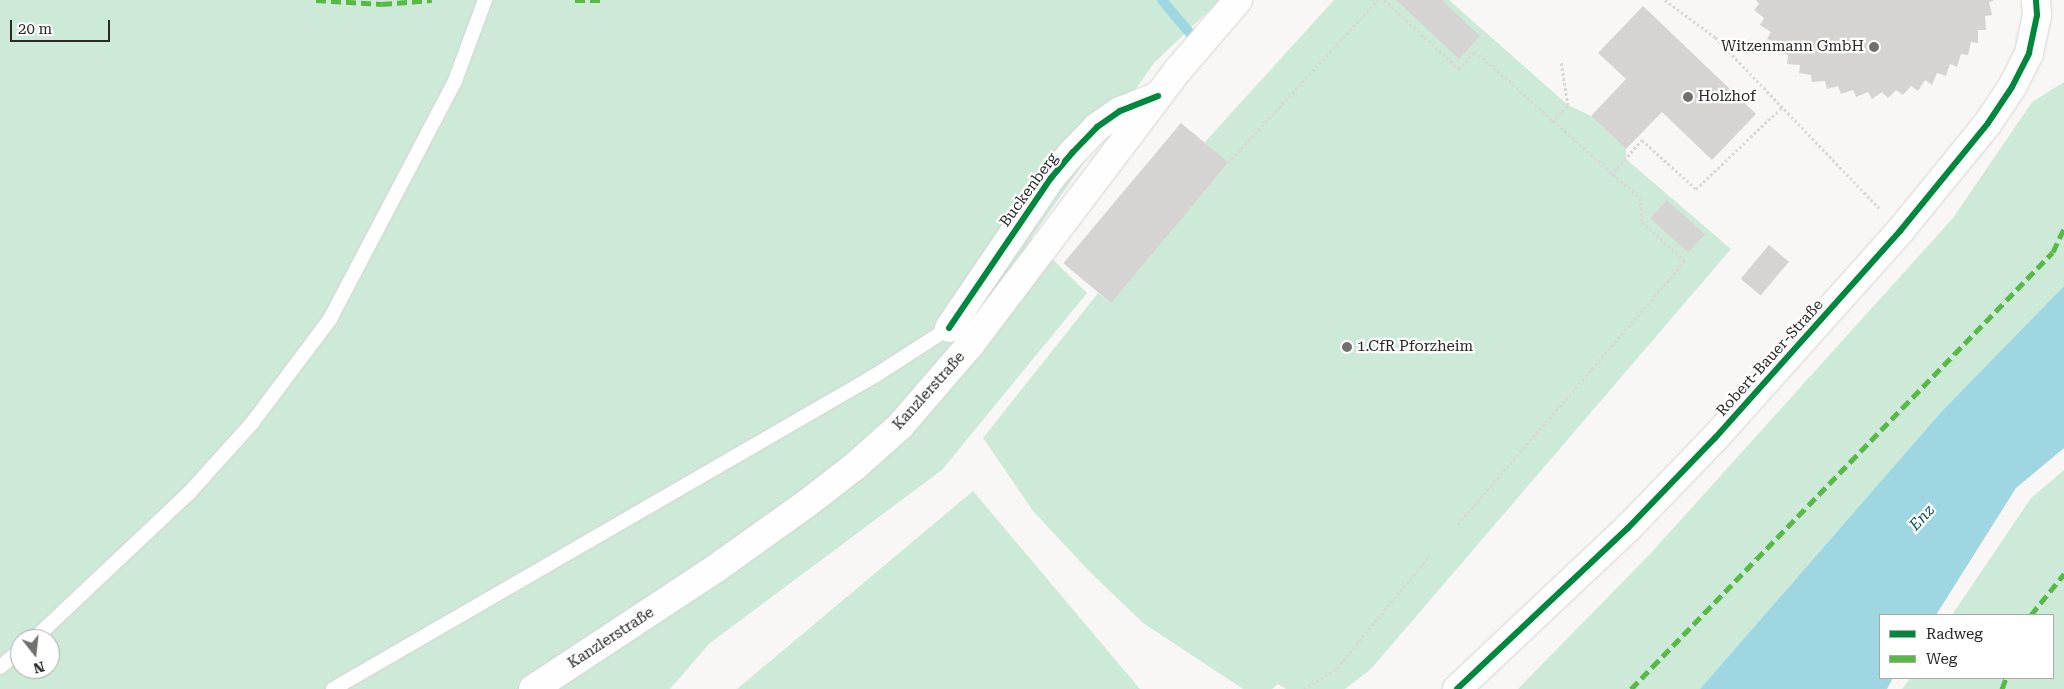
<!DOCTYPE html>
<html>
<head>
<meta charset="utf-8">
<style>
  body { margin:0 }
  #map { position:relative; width:2064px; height:689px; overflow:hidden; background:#f8f7f5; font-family:"Roboto Serif",serif }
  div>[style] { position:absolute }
  .green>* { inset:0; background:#cdead9 }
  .water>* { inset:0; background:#9ed7e1 }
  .stream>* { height:10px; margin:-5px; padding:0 5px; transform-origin:5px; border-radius:5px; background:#9ed7e1 }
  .building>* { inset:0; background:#d5d4d3; transform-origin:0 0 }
  .path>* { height:3px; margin-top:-1.5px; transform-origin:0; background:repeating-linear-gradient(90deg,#d9d8d7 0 2.5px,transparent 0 5px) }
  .roads { filter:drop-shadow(0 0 1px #d5d4d3) drop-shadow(0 0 1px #d5d4d3) }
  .lane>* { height:14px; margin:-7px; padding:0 7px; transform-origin:7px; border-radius:7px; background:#fefefe }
  .street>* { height:28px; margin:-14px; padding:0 14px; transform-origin:14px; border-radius:14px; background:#fefefe }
  .secondary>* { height:28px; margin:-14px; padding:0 14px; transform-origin:14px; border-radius:14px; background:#fefefe }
  .quiet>* { height:5px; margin-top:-2.5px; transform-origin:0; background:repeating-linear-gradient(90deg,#58b947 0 10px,transparent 0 15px) }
  .cycleway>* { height:6px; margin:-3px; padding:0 3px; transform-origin:3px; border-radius:3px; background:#00873e }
  .dots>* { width:14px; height:14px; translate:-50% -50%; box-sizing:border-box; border:2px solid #fff; border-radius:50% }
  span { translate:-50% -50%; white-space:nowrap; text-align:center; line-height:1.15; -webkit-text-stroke:4.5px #fff; paint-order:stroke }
  .poi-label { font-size:15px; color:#292827 }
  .right { translate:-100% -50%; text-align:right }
  .left { translate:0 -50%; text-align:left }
  .street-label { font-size:15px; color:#292827 }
  .water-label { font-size:16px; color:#09525e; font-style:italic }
  .legend { position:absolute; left:1879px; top:614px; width:175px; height:65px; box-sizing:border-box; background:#fff; border:1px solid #a9a9a9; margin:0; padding:6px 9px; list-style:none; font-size:15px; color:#292827 }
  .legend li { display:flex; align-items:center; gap:10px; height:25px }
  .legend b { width:25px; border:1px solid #a9a9a9 }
  .north { position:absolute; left:10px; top:629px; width:50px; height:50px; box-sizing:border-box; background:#fff; border:1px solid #a9a9a9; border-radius:50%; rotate:164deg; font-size:14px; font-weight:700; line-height:20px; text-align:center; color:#292827 }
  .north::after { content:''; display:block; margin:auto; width:18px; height:22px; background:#71706f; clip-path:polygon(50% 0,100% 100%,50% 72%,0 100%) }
  .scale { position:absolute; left:10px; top:20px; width:100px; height:22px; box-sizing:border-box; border:2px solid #292827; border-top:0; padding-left:6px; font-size:15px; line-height:18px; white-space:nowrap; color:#292827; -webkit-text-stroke:4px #fff; paint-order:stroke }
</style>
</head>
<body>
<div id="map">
  <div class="green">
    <i style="clip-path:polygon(evenodd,0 0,1220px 0,1154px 63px,1031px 238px,1087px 293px,942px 470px,710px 643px,670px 689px,0 689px,0 0,20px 639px,50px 639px,50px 669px,20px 669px,20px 639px)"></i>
    <i style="clip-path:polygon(1334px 0,1449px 0,1568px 105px,1591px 116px,1626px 149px,1626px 159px,1731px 249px,1371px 669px,1345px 689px,1286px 689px,1278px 684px,1272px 689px,1243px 689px,1143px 623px,1089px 571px,1033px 511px,983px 438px,1098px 293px,1109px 302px,1228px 164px,1204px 143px)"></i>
    <i style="clip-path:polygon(2064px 82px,2064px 286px,1942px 411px,1700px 689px,1518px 689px,1650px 554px,1953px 218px,2032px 102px)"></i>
    <i style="clip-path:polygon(2064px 470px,2064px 689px,1902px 689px,1910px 678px,2053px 678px,2053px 615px,1952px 615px,2031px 498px)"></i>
    <i style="clip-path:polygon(973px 491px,1140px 689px,737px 689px)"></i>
  </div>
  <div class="water">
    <i style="clip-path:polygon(2064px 286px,2064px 448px,2016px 488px,1936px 615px,1880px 615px,1880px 678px,1893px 678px,1887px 689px,1700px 689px,1942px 411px)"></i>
  </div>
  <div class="stream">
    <i style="left:1162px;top:0;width:48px;rotate:50deg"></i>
  </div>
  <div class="building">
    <i style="clip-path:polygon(1396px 0,1442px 0,1480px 36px,1459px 59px)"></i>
    <i style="clip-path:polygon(1756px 0,1993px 0,1993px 1px,1989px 2px,1992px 15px,1985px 16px,1986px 30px,1978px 30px,1978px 43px,1971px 42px,1968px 55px,1961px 54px,1957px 67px,1950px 64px,1946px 76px,1937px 73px,1932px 85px,1925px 80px,1918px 91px,1911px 86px,1903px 95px,1896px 90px,1888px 98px,1882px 92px,1872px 99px,1868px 92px,1856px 97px,1853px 90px,1841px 94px,1838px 86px,1827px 89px,1825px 81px,1812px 82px,1811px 75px,1799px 73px,1800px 65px,1787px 64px,1788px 55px,1776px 51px,1779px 44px,1767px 39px,1771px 32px,1760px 25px,1764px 18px,1754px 10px,1759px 4px)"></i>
    <i style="clip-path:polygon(1643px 6px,1756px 114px,1712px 160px,1662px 112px,1626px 149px,1591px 116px,1626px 79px,1598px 53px)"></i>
    <i style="left:1181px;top:123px;width:62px;height:183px;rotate:40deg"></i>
    <i style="left:1667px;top:200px;width:51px;height:25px;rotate:42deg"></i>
    <i style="left:1769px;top:245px;width:26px;height:44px;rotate:40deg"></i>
  </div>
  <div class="path">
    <i style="left:1384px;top:0;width:102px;rotate:42.6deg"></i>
    <i style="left:1459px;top:69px;width:24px;rotate:-48deg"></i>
    <i style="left:1475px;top:51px;width:221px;rotate:41.7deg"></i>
    <i style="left:1640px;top:198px;width:24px;rotate:85deg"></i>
    <i style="left:1642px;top:222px;width:58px;rotate:42.2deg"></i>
    <i style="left:1685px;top:261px;width:349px;rotate:130.8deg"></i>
    <i style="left:1665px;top:0;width:62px;rotate:36.5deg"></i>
    <i style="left:1715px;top:37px;width:237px;rotate:46.2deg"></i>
    <i style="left:1552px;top:122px;width:23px;rotate:-47deg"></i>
    <i style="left:1568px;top:105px;width:44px;rotate:-99.2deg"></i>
    <i style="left:1228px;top:163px;width:222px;rotate:-47.4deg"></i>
    <i style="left:1611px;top:175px;width:47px;rotate:-48.5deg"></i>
    <i style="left:1642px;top:140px;width:73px;rotate:42.2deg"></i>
    <i style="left:1696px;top:189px;width:119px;rotate:-43.6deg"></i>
    <i style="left:1304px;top:689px;width:39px;rotate:-32deg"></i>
    <i style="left:1337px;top:668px;width:146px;rotate:-50.5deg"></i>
  </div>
  <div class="roads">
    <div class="lane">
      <i style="left:34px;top:639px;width:213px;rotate:-43.3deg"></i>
      <i style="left:189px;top:493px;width:94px;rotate:-48deg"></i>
      <i style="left:252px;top:423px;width:130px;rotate:-53.1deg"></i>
      <i style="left:330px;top:319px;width:269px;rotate:-62.3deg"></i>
      <i style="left:455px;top:81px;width:86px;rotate:-69.7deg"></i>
      <i style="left:0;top:667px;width:26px;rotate:-39deg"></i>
      <i style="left:333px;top:689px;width:627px;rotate:-30.04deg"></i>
      <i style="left:876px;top:375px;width:87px;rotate:-32.8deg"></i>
    </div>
    <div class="street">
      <i style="left:949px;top:328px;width:181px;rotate:-55.8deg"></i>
      <i style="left:1051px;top:178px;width:34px;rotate:-50deg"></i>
      <i style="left:1073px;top:152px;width:35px;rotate:-46deg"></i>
      <i style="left:1097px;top:127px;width:28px;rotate:-35deg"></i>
      <i style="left:1120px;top:111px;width:41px;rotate:-21.5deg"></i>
      <i style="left:1457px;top:689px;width:235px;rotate:-43.3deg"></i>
      <i style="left:1628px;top:528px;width:125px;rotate:-46deg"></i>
      <i style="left:1715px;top:438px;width:278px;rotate:-48.2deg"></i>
      <i style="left:1900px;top:231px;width:139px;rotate:-50.8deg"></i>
      <i style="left:1988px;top:123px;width:43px;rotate:-56.3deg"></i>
      <i style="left:2012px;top:87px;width:38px;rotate:-63deg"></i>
      <i style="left:2029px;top:53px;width:39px;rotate:-78deg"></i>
      <i style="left:2037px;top:15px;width:15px;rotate:-94deg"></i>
    </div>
    <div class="secondary">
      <i style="left:533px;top:689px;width:218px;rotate:-33.4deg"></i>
      <i style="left:715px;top:569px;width:112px;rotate:-35.5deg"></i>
      <i style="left:806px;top:504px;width:61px;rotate:-37.6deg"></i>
      <i style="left:854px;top:467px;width:62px;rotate:-41.7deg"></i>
      <i style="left:900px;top:426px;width:107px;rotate:-49.2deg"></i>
      <i style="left:970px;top:345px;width:345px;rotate:-52.9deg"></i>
      <i style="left:1178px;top:70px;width:92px;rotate:-49.4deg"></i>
    </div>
  </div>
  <div class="quiet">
    <i style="left:316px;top:0;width:66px;rotate:3.5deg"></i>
    <i style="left:382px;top:4px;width:50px;rotate:-4.6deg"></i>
    <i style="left:575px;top:0;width:27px"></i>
    <i style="left:2031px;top:615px;width:53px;rotate:-51.2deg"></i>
    <i style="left:1631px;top:689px;width:607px;rotate:-46deg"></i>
    <i style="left:2053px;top:252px;width:26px;rotate:-65deg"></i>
    <i style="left:2002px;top:689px;width:12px;rotate:-70deg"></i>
  </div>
  <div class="cycleway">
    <i style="left:949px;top:328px;width:181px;rotate:-55.8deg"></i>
    <i style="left:1051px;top:178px;width:34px;rotate:-50deg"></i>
    <i style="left:1073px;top:152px;width:35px;rotate:-46deg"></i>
    <i style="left:1097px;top:127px;width:28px;rotate:-35deg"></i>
    <i style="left:1120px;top:111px;width:41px;rotate:-21.5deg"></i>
    <i style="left:1457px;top:689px;width:235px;rotate:-43.3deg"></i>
    <i style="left:1628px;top:528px;width:125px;rotate:-46deg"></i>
    <i style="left:1715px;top:438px;width:278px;rotate:-48.2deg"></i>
    <i style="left:1900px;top:231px;width:139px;rotate:-50.8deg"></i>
    <i style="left:1988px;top:123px;width:43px;rotate:-56.3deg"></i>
    <i style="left:2012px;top:87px;width:38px;rotate:-63deg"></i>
    <i style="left:2029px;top:53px;width:39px;rotate:-78deg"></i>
    <i style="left:2037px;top:15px;width:15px;rotate:-94deg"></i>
  </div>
  <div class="dots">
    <i style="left:1874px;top:47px;background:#71706f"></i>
    <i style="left:1688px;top:97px;background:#71706f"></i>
    <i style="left:1347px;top:347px;background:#71706f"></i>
  </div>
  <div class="poi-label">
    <span class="right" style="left:1864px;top:47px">Witzenmann GmbH</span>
    <span class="left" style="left:1698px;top:97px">Holzhof</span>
    <span class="left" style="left:1357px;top:347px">1.CfR Pforzheim</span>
  </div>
  <div class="street-label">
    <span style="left:1029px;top:190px;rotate:-54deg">Buckenberg</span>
    <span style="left:1770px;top:358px;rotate:-48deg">Robert-Bauer-Straße</span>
    <span style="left:929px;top:391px;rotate:-48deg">Kanzlerstraße</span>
    <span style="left:611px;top:638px;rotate:-33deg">Kanzlerstraße</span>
  </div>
  <div class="water-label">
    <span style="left:1922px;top:518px;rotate:-47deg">Enz</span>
  </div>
  <ul class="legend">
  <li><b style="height:6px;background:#00873e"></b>Radweg</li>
  <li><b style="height:6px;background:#58b947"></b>Weg</li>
  </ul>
  <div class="north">N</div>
  <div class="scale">20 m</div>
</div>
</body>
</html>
